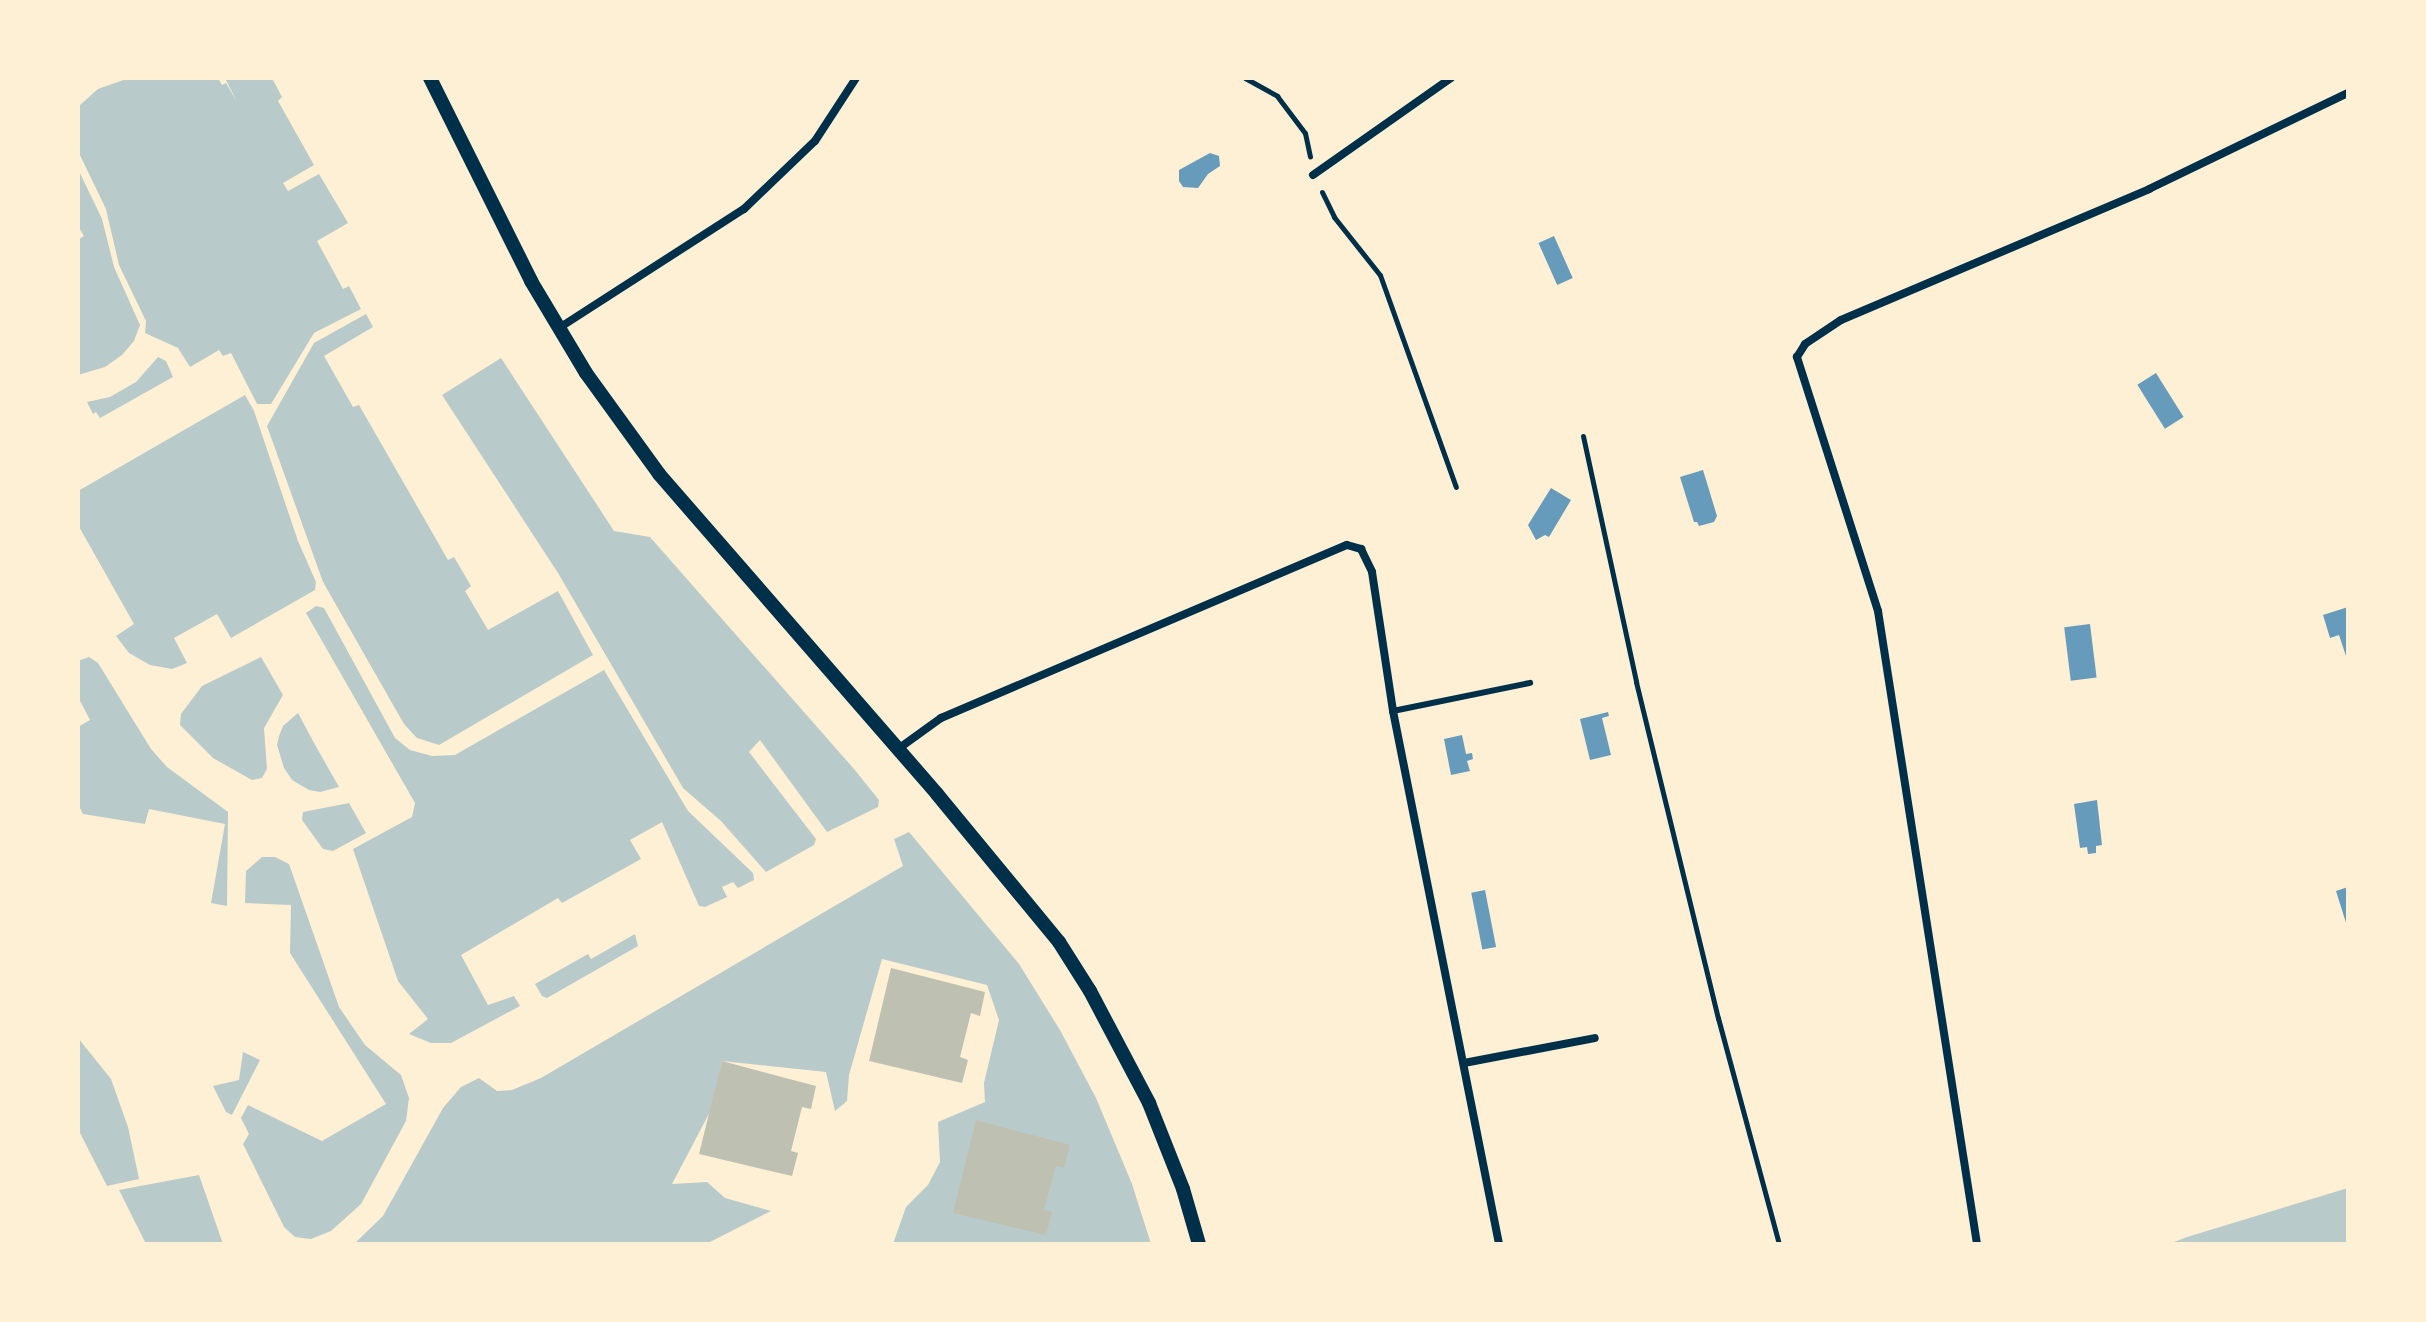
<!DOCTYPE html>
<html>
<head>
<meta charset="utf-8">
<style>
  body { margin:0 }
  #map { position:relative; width:2426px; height:1322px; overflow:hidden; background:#fdf0d5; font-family:Merriweather,serif }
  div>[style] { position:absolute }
  .green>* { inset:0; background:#b9caca }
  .water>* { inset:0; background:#669bbc; transform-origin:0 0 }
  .building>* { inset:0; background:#bec0b2 }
  .path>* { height:5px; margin:-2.5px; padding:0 2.5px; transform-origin:2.5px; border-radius:2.5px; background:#003049 }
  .service>* { height:6px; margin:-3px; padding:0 3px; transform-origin:3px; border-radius:3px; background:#003049 }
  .minor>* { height:8px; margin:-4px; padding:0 4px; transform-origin:4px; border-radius:4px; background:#003049 }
  .tertiary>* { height:14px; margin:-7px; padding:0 7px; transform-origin:7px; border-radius:7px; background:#003049 }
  span { translate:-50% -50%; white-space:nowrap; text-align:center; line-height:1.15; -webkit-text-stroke:8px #fdf0d5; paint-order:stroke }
  .frame { position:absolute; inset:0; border:80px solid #fdf0d5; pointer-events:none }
</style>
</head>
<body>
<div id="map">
  <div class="green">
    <i style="clip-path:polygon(129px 78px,218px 78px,222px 85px,226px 83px,237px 102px,225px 78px,272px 78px,282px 97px,278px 101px,314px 165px,283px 183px,288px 191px,319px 174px,348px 223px,317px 241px,343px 289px,349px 286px,361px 309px,314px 333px,271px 404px,257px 404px,231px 353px,223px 356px,219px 350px,190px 367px,178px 348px,145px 333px,146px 321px,119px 265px,106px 209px,78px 151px,80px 105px,98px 89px)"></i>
    <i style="clip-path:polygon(78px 169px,102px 219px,114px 267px,140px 325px,134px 341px,122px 355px,105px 367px,78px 375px,78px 240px,84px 236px,78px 226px)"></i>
    <i style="clip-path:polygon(366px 314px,373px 327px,324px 356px,353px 407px,359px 405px,448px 560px,454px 557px,471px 586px,465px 591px,488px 630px,558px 591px,593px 655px,439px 745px,417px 738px,404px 724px,323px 582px,267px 426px,314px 343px)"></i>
    <i style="clip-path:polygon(158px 357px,166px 361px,173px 377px,100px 418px,96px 412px,93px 414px,87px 402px,110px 397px,136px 382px)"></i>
    <i style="clip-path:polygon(501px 358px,614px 531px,650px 537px,854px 769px,879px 800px,878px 807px,827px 832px,760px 740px,749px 752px,816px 839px,814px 845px,766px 872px,721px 821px,683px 788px,558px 573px,442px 395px)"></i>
    <i style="clip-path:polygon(245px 395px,254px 411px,298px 541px,316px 582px,315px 590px,231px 638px,217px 614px,174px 638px,187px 663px,172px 669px,150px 665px,129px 653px,116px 636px,134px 624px,78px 525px,78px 491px)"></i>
    <i style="clip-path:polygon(316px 606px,324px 608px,395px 738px,410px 750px,432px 756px,455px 755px,604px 670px,688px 811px,753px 873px,754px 880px,738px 888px,733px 882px,722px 887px,727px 897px,705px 907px,699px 906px,662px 822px,630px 840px,641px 859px,562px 903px,558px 898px,461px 955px,488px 1005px,514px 996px,520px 1006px,451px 1043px,431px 1043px,409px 1034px,428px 1019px,398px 981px,353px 849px,412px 817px,415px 803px,306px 613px)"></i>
    <i style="clip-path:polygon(89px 657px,98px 663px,151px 749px,167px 767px,228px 812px,227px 906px,211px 903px,225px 824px,149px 809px,145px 824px,83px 814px,78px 804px,78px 727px,90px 720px,78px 697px,78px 661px)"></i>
    <i style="clip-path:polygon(261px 657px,283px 695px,264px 728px,267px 769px,262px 778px,252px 780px,213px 758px,180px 725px,181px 714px,202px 686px)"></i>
    <i style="clip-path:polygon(298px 713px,314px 743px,339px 787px,320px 792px,309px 790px,292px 780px,284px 768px,277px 745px,279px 736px,283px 726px)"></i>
    <i style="clip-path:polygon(349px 803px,366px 833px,333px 851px,323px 849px,302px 820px,303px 812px)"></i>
    <i style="clip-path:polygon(909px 832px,1019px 964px,1060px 1030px,1096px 1098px,1132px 1184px,1151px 1244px,893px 1244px,906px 1207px,928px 1185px,940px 1162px,938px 1122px,985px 1102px,984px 1083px,999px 1020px,987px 985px,882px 959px,849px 1075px,847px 1101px,835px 1111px,826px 1072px,722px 1061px,712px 1108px,672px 1184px,707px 1182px,725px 1198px,771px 1211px,706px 1244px,354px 1244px,383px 1216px,443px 1108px,461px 1087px,479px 1078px,497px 1091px,512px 1090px,541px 1078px,903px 866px,894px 839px)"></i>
    <i style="clip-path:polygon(262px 857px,275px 857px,289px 864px,339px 1007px,365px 1045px,401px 1075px,409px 1098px,406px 1121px,361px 1204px,331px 1231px,311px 1239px,295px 1237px,284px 1227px,243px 1144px,249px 1134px,241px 1118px,248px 1105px,322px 1141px,386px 1104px,290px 953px,291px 905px,245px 903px,246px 871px)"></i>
    <i style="clip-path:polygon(635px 934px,638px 946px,547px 998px,542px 996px,535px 984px,588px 954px,591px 959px)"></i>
    <i style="clip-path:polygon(78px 1038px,111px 1079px,128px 1127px,139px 1179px,107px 1186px,78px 1129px)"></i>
    <i style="clip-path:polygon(243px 1052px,260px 1060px,232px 1115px,226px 1112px,213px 1086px,239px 1080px)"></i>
    <i style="clip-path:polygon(199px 1175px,223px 1244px,146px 1244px,119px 1190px)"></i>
    <i style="clip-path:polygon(2348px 1188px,2348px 1244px,2169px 1244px,2187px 1237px)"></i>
  </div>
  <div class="water">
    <i style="clip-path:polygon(1210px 153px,1219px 156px,1220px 166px,1208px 174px,1198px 188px,1183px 187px,1179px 181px,1179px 170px)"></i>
    <i style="left:1554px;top:236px;width:46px;height:17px;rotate:66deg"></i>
    <i style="left:2156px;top:373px;width:52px;height:22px;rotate:58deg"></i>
    <i style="clip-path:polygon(1703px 470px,1717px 516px,1714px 522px,1699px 526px,1697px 522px,1694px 522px,1680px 477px)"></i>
    <i style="clip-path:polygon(1551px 488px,1571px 500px,1549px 537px,1545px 535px,1536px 540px,1528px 525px)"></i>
    <i style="clip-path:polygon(2348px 607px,2348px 662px,2339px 635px,2330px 638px,2323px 615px)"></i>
    <i style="left:2090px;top:624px;width:54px;height:26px;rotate:83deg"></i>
    <i style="clip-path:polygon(1608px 712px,1609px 716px,1602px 718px,1611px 755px,1590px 760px,1580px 719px)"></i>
    <i style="clip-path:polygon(1462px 735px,1466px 754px,1472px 753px,1473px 759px,1467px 761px,1470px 771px,1451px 775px,1444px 739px)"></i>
    <i style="clip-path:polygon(2097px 800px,2102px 845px,2096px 846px,2096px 853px,2088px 854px,2087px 847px,2080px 848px,2074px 804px)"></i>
    <i style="clip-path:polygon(2348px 887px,2348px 929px,2336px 891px)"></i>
    <i style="left:1485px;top:890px;width:58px;height:14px;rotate:79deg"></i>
  </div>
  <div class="building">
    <i style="clip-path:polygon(891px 968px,985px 992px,980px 1016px,971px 1013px,960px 1057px,968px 1060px,962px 1083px,869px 1061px)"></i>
    <i style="clip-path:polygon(722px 1061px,816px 1086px,811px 1109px,802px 1107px,791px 1151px,798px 1153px,792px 1176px,699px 1154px)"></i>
    <i style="clip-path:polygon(976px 1120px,1070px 1145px,1064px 1168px,1056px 1166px,1044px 1210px,1052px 1212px,1046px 1235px,953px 1213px)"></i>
  </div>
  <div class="path">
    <i style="left:1245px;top:78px;width:37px;rotate:29deg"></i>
    <i style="left:1277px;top:96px;width:46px;rotate:52.9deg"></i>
    <i style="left:1305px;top:133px;width:24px;rotate:78deg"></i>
    <i style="left:1322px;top:192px;width:28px;rotate:64deg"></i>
    <i style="left:1334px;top:217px;width:74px;rotate:51.6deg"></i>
    <i style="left:1380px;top:275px;width:225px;rotate:70.3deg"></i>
    <i style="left:1583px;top:436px;width:252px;rotate:77.8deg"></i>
    <i style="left:1636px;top:682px;width:346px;rotate:76.3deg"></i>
    <i style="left:1718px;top:1018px;width:234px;rotate:74.9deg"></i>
  </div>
  <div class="service">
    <i style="left:1393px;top:711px;width:140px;rotate:-11.6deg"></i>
  </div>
  <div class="minor">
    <i style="left:1313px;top:175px;width:169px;rotate:-35.1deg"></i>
    <i style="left:559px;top:328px;width:220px;rotate:-32.8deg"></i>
    <i style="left:744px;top:209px;width:98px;rotate:-43.8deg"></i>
    <i style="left:815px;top:141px;width:75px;rotate:-56.9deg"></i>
    <i style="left:898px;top:749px;width:53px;rotate:-35.8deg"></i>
    <i style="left:941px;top:718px;width:441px;rotate:-23.1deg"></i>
    <i style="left:1347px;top:545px;width:15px;rotate:16deg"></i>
    <i style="left:1361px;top:549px;width:25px;rotate:64deg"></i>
    <i style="left:1372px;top:572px;width:141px;rotate:81.4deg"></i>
    <i style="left:1393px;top:711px;width:543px;rotate:78.75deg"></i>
    <i style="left:1464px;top:1063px;width:133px;rotate:-10.8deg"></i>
    <i style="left:1977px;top:1244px;width:641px;rotate:-98.89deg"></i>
    <i style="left:1878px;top:611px;width:267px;rotate:-107.7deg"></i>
    <i style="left:1797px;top:357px;width:15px;rotate:-58deg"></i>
    <i style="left:1805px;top:344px;width:43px;rotate:-33.7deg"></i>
    <i style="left:1841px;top:320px;width:335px;rotate:-23deg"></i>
    <i style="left:2149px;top:189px;width:221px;rotate:-25.8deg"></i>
  </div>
  <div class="tertiary">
    <i style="left:430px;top:78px;width:227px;rotate:63.5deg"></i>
    <i style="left:531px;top:281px;width:107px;rotate:59.1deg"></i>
    <i style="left:586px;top:373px;width:125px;rotate:54.1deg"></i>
    <i style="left:659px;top:474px;width:424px;rotate:49deg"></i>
    <i style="left:937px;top:794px;width:192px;rotate:50.5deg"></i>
    <i style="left:1059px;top:942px;width:58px;rotate:57.7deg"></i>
    <i style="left:1090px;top:991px;width:127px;rotate:62.2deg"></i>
    <i style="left:1149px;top:1103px;width:92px;rotate:68.4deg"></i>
    <i style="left:1183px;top:1189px;width:57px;rotate:73.8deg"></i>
  </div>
  <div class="frame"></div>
</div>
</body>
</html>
